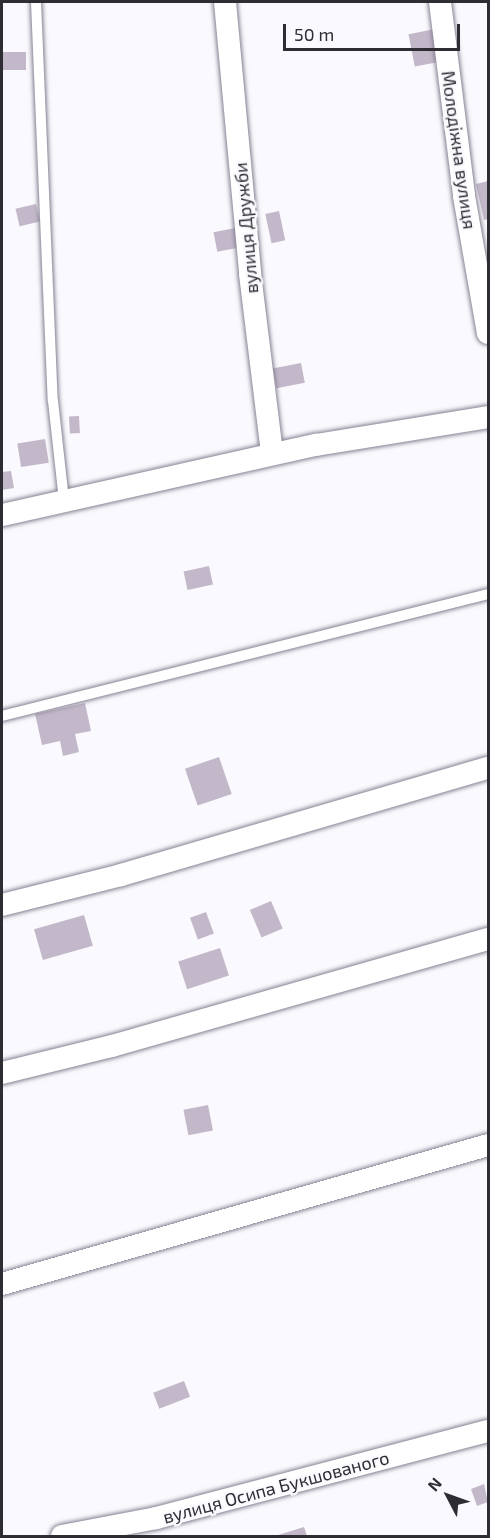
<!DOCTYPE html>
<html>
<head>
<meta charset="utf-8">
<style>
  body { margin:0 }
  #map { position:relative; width:490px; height:1538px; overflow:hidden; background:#faf9fd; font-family:"Exo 2",sans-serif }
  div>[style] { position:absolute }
  .building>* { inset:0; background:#c3b8c9; transform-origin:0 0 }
  .roads { filter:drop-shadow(0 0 2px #868294) drop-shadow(0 0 2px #868294) }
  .service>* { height:10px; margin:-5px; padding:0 5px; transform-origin:5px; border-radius:5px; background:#fff }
  .minor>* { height:22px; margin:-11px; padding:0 11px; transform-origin:11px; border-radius:11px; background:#fff }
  span { translate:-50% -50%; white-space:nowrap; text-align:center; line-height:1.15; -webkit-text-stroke:4.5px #faf9fd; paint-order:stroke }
  .street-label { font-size:18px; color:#2f2d34 }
  .frame { position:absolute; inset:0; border:3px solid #2f2d34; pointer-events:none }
  .north { position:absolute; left:418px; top:1466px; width:60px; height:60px; -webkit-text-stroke:4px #faf9fd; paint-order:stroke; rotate:311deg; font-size:16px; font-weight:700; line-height:24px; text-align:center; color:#2f2d34 }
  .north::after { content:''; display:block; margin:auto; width:21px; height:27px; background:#2f2d34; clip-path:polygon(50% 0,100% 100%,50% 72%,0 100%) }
  .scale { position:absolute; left:283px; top:24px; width:177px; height:27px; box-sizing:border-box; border:3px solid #2f2d34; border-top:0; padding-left:8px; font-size:18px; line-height:21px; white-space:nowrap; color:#2f2d34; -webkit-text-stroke:4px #faf9fd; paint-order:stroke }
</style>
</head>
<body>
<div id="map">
  <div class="building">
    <i style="left:435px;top:29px;width:33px;height:27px;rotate:79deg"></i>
    <i style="left:3px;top:52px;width:23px;height:18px"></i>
    <i style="clip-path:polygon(488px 181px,488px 219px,484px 220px,476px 184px)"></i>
    <i style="left:36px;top:204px;width:18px;height:21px;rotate:77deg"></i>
    <i style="left:279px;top:211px;width:30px;height:14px;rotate:78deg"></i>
    <i style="left:240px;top:227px;width:20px;height:27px;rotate:79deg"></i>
    <i style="left:301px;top:363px;width:20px;height:29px;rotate:79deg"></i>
    <i style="left:79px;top:416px;width:17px;height:10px;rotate:87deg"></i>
    <i style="left:45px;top:439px;width:24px;height:28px;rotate:81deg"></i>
    <i style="clip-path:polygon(11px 471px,14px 488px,2px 490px,2px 472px)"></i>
    <i style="left:209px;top:566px;width:19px;height:26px;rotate:78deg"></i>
    <i style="clip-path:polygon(85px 703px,91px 731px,75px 734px,79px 752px,63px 756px,60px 741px,42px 745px,35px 714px)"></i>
    <i style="left:219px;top:757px;width:39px;height:36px;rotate:71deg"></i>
    <i style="left:271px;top:901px;width:30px;height:23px;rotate:67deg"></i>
    <i style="left:206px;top:912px;width:23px;height:17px;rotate:70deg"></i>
    <i style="left:84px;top:915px;width:32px;height:52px;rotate:74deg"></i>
    <i style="left:220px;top:948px;width:29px;height:44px;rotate:72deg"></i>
    <i style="left:208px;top:1105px;width:26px;height:25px;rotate:79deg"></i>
    <i style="left:184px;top:1381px;width:17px;height:33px;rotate:69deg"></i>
    <i style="clip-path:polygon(484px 1484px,488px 1502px,477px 1506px,471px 1489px)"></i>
    <i style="clip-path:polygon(304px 1527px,307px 1536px,275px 1536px)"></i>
  </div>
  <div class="roads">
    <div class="service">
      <i style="left:36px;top:2px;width:399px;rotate:87.6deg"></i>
      <i style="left:53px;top:401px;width:101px;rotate:83.7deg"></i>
      <i style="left:2px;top:716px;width:501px;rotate:-14.09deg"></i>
    </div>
    <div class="minor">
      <i style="left:225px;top:2px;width:273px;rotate:84.7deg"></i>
      <i style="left:250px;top:274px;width:181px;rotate:83deg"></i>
      <i style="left:440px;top:2px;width:195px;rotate:82.9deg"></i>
      <i style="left:464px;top:196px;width:139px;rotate:80.1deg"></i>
      <i style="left:2px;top:515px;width:322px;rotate:-12.6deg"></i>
      <i style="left:316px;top:445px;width:174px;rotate:-9.2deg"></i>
      <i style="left:2px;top:905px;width:123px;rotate:-14.1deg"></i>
      <i style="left:121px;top:875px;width:382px;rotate:-16.3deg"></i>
      <i style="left:2px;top:1073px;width:113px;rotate:-13.8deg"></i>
      <i style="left:112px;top:1046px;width:391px;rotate:-15.9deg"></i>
      <i style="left:2px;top:1284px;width:505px;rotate:-15.96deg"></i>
      <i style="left:62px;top:1536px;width:96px;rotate:-10.8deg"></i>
      <i style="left:156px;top:1518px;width:343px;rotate:-14.7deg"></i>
    </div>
  </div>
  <div class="street-label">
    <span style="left:459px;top:150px;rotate:82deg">Молодіжна вулиця</span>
    <span style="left:246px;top:228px;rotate:-95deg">вулиця Дружби</span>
    <span style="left:276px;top:1487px;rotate:-15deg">вулиця Осипа Букшованого</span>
  </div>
  <div class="frame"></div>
  <div class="north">N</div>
  <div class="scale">50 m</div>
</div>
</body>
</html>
